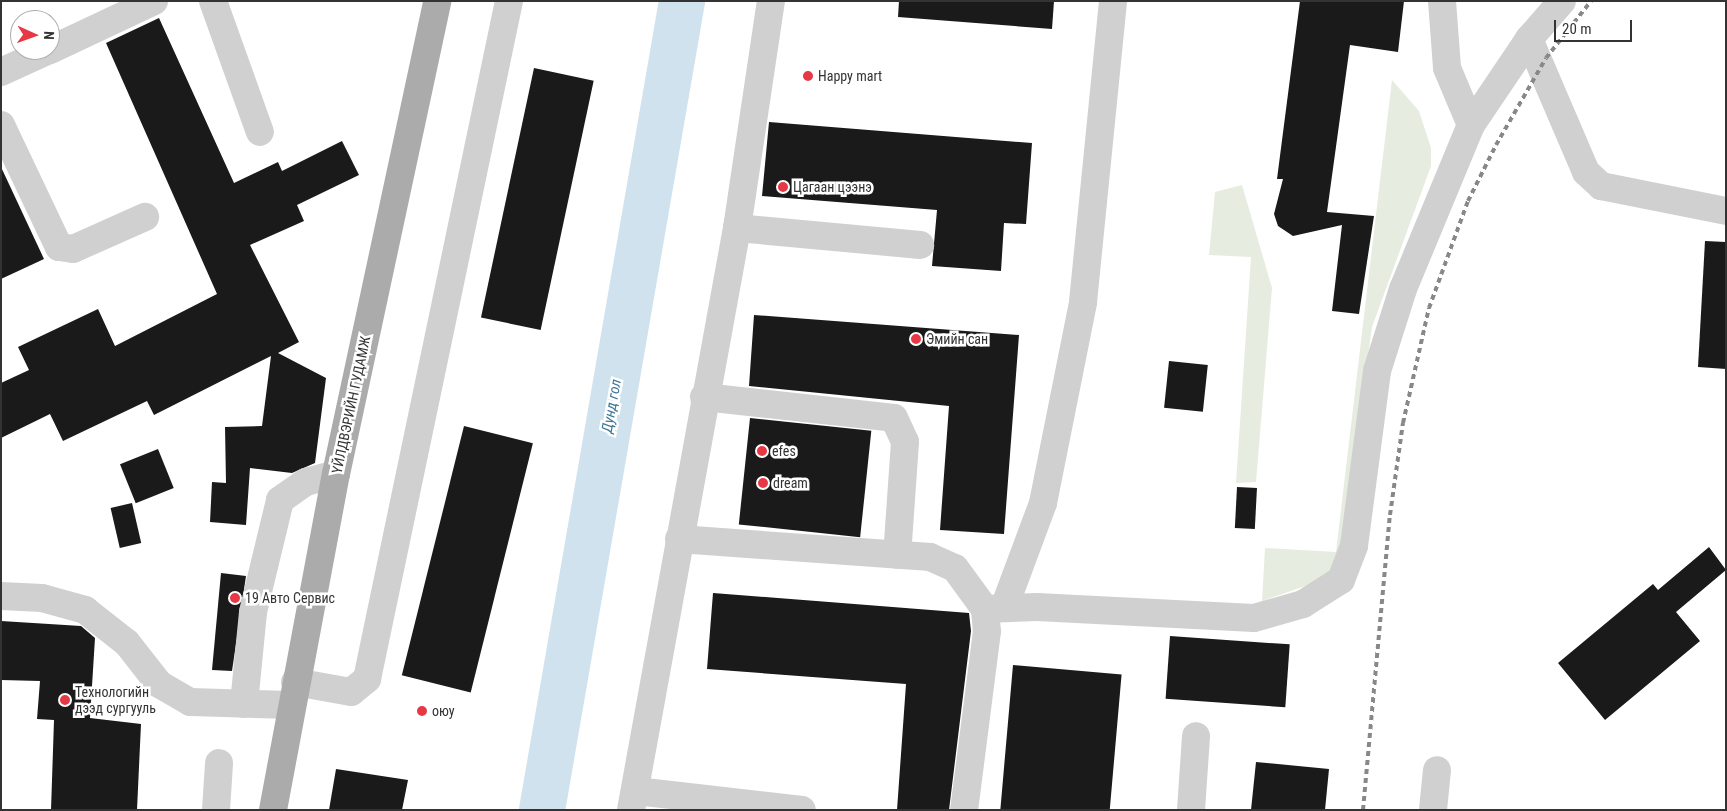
<!DOCTYPE html>
<html>
<head>
<meta charset="utf-8">
<style>
  body { margin:0 }
  #map { position:relative; width:1727px; height:811px; overflow:hidden; background:#fff; font-family:"Roboto Condensed",sans-serif }
  div>[style] { position:absolute }
  .green>* { inset:0; background:#e6ecdf }
  .river>* { height:46px; margin:-23px; padding:0 23px; transform-origin:23px; border-radius:23px; background:#cfe2ee }
  .building>* { inset:0; background:#1a1a1a; transform-origin:0 0 }
  .minor>* { height:28px; margin:-14px; padding:0 14px; transform-origin:14px; border-radius:14px; background:#d0d0d0 }
  .major>* { height:28px; margin:-14px; padding:0 14px; transform-origin:14px; border-radius:14px; background:#ababab }
  .rail>* { height:4px; margin-top:-2px; transform-origin:0; background:repeating-linear-gradient(90deg,#888 0 5px,transparent 0 9px) }
  .dots>* { width:14px; height:14px; translate:-50% -50%; box-sizing:border-box; border:2px solid #fff; border-radius:50% }
  span { translate:-50% -50%; white-space:nowrap; text-align:center; line-height:1.15; -webkit-text-stroke:5px #fff; paint-order:stroke }
  .poi-label { font-size:14px; color:#333 }
  .left { translate:0 -50%; text-align:left }
  .street-label { font-size:14px; color:#333 }
  .water-label { font-size:15px; color:#3f7597; font-style:italic }
  .frame { position:absolute; inset:0; border:2px solid #333; pointer-events:none }
  .north { position:absolute; left:10px; top:10px; width:50px; height:50px; box-sizing:border-box; background:#fff; border:1px solid #adadad; border-radius:50%; rotate:92deg; font-size:14px; font-weight:700; line-height:20px; text-align:center; color:#333 }
  .north::after { content:''; display:block; margin:auto; width:18px; height:22px; background:#e63946; clip-path:polygon(50% 0,100% 100%,50% 72%,0 100%) }
  .scale { position:absolute; left:1554px; top:20px; width:78px; height:22px; box-sizing:border-box; border:2px solid #333; border-top:0; padding-left:6px; font-size:15px; line-height:18px; white-space:nowrap; color:#333; -webkit-text-stroke:4px #fff; paint-order:stroke }
</style>
</head>
<body>
<div id="map">
  <div class="green">
    <i style="clip-path:polygon(1392px 80px,1419px 111px,1431px 148px,1431px 166px,1372px 327px,1340px 555px,1330px 572px,1311px 584px,1262px 601px,1265px 548px,1336px 552px)"></i>
    <i style="clip-path:polygon(1242px 185px,1272px 288px,1256px 482px,1236px 483px,1251px 257px,1209px 255px,1215px 192px)"></i>
  </div>
  <div class="river">
    <i style="left:542px;top:810px;width:821px;rotate:-80.18deg"></i>
  </div>
  <div class="building">
    <i style="clip-path:polygon(899px 1px,1054px 1px,1052px 29px,898px 17px)"></i>
    <i style="clip-path:polygon(1300px 1px,1404px 1px,1398px 52px,1350px 45px,1327px 212px,1374px 216px,1359px 314px,1332px 311px,1342px 225px,1293px 236px,1278px 226px,1274px 214px,1283px 179px,1277px 179px)"></i>
    <i style="clip-path:polygon(159px 18px,234px 183px,278px 162px,282px 171px,342px 141px,359px 175px,297px 205px,304px 221px,250px 245px,299px 342px,278px 353px,326px 378px,315px 463px,292px 473px,250px 468px,246px 525px,210px 522px,212px 482px,226px 483px,225px 427px,262px 426px,271px 356px,154px 415px,147px 401px,63px 441px,50px 414px,1px 438px,1px 383px,29px 370px,18px 347px,98px 309px,115px 346px,217px 294px,106px 43px)"></i>
    <i style="left:534px;top:68px;width:61px;height:255px;rotate:12deg"></i>
    <i style="clip-path:polygon(769px 122px,1032px 143px,1026px 224px,1004px 223px,1001px 271px,932px 266px,937px 210px,762px 196px)"></i>
    <i style="clip-path:polygon(1px 167px,44px 259px,1px 279px)"></i>
    <i style="clip-path:polygon(1705px 241px,1726px 242px,1726px 369px,1698px 367px)"></i>
    <i style="clip-path:polygon(754px 315px,1019px 335px,1004px 534px,940px 530px,949px 406px,749px 386px)"></i>
    <i style="left:1169px;top:361px;width:39px;height:47px;rotate:6deg"></i>
    <i style="left:750px;top:418px;width:122px;height:107px;rotate:6deg"></i>
    <i style="left:464px;top:426px;width:71px;height:257px;rotate:14deg"></i>
    <i style="left:158px;top:449px;width:42px;height:41px;rotate:68deg"></i>
    <i style="left:1237px;top:487px;width:20px;height:41px;rotate:3deg"></i>
    <i style="left:132px;top:503px;width:41px;height:22px;rotate:77deg"></i>
    <i style="clip-path:polygon(1709px 547px,1726px 570px,1676px 612px,1700px 641px,1605px 720px,1558px 663px,1653px 584px,1658px 590px)"></i>
    <i style="clip-path:polygon(221px 573px,246px 576px,232px 671px,212px 670px)"></i>
    <i style="clip-path:polygon(713px 593px,969px 613px,971px 631px,949px 810px,897px 810px,906px 684px,707px 669px)"></i>
    <i style="clip-path:polygon(1px 621px,81px 626px,95px 638px,90px 718px,141px 724px,137px 810px,51px 810px,54px 720px,37px 719px,40px 681px,1px 680px)"></i>
    <i style="left:1170px;top:636px;width:120px;height:63px;rotate:4deg"></i>
    <i style="left:1013px;top:665px;width:109px;height:146px;rotate:5deg"></i>
    <i style="clip-path:polygon(1256px 762px,1329px 769px,1325px 810px,1251px 810px)"></i>
    <i style="clip-path:polygon(336px 769px,408px 780px,402px 810px,329px 810px)"></i>
  </div>
  <div class="minor">
    <i style="left:213px;top:1px;width:139px;rotate:70.3deg"></i>
    <i style="left:1442px;top:1px;width:67px;rotate:85.7deg"></i>
    <i style="left:1447px;top:68px;width:62px;rotate:67.2deg"></i>
    <i style="left:1529px;top:39px;width:145px;rotate:66.8deg"></i>
    <i style="left:1586px;top:172px;width:21px;rotate:43deg"></i>
    <i style="left:1601px;top:186px;width:127px;rotate:11.3deg"></i>
    <i style="left:50px;top:50px;width:115px;rotate:-25.2deg"></i>
    <i style="left:1px;top:72px;width:53px;rotate:-24.6deg"></i>
    <i style="left:1px;top:125px;width:135px;rotate:64.6deg"></i>
    <i style="left:59px;top:247px;width:14px;rotate:8deg"></i>
    <i style="left:73px;top:249px;width:79px;rotate:-24deg"></i>
    <i style="left:737px;top:228px;width:184px;rotate:5.3deg"></i>
    <i style="left:704px;top:397px;width:191px;rotate:6.3deg"></i>
    <i style="left:894px;top:418px;width:26px;rotate:65deg"></i>
    <i style="left:905px;top:442px;width:113px;rotate:94deg"></i>
    <i style="left:679px;top:539px;width:252px;rotate:4.1deg"></i>
    <i style="left:930px;top:557px;width:27px;rotate:24deg"></i>
    <i style="left:955px;top:568px;width:51px;rotate:53.8deg"></i>
    <i style="left:985px;top:609px;width:22px;rotate:85deg"></i>
    <i style="left:987px;top:631px;width:180px;rotate:97.3deg"></i>
    <i style="left:1px;top:596px;width:41px;rotate:2.8deg"></i>
    <i style="left:42px;top:598px;width:45px;rotate:15.6deg"></i>
    <i style="left:85px;top:610px;width:53px;rotate:38.2deg"></i>
    <i style="left:127px;top:643px;width:52px;rotate:52deg"></i>
    <i style="left:159px;top:684px;width:36px;rotate:30deg"></i>
    <i style="left:190px;top:702px;width:102px;rotate:1.7deg"></i>
    <i style="left:1004px;top:608px;width:112px;rotate:-69.6deg"></i>
    <i style="left:1043px;top:503px;width:205px;rotate:-78.7deg"></i>
    <i style="left:1083px;top:302px;width:302px;rotate:-84.3deg"></i>
    <i style="left:985px;top:609px;width:52px;rotate:-2.2deg"></i>
    <i style="left:1037px;top:607px;width:217px;rotate:2.9deg"></i>
    <i style="left:1254px;top:618px;width:51px;rotate:-15.9deg"></i>
    <i style="left:1303px;top:604px;width:45px;rotate:-32.3deg"></i>
    <i style="left:1341px;top:580px;width:36px;rotate:-69deg"></i>
    <i style="left:1354px;top:546px;width:177px;rotate:-82.5deg"></i>
    <i style="left:1377px;top:371px;width:86px;rotate:-72.4deg"></i>
    <i style="left:1403px;top:289px;width:178px;rotate:-67.5deg"></i>
    <i style="left:1471px;top:125px;width:104px;rotate:-56deg"></i>
    <i style="left:1529px;top:39px;width:50px;rotate:-49deg"></i>
    <i style="left:295px;top:682px;width:57px;rotate:10.1deg"></i>
    <i style="left:351px;top:692px;width:21px;rotate:-39deg"></i>
    <i style="left:367px;top:679px;width:693px;rotate:-78.17deg"></i>
    <i style="left:244px;top:704px;width:92px;rotate:-84.4deg"></i>
    <i style="left:253px;top:612px;width:115px;rotate:-76.4deg"></i>
    <i style="left:280px;top:500px;width:32px;rotate:-35deg"></i>
    <i style="left:306px;top:482px;width:31px;rotate:-15deg"></i>
    <i style="left:636px;top:791px;width:167px;rotate:6.5deg"></i>
    <i style="left:216px;top:810px;width:47px;rotate:-86.3deg"></i>
    <i style="left:631px;top:810px;width:592px;rotate:-79.68deg"></i>
    <i style="left:737px;top:228px;width:230px;rotate:-81.5deg"></i>
    <i style="left:1191px;top:810px;width:74px;rotate:-86.1deg"></i>
    <i style="left:1433px;top:810px;width:40px;rotate:-84.3deg"></i>
  </div>
  <div class="major">
    <i style="left:273px;top:810px;width:342px;rotate:-79.4deg"></i>
    <i style="left:336px;top:474px;width:484px;rotate:-77.9deg"></i>
  </div>
  <div class="rail">
    <i style="left:1363px;top:810px;width:296px;rotate:-84.8deg"></i>
    <i style="left:1390px;top:515px;width:93px;rotate:-82deg"></i>
    <i style="left:1403px;top:423px;width:118px;rotate:-77.3deg"></i>
    <i style="left:1429px;top:308px;width:114px;rotate:-70deg"></i>
    <i style="left:1468px;top:201px;width:63px;rotate:-63.4deg"></i>
    <i style="left:1496px;top:145px;width:100px;rotate:-60.1deg"></i>
    <i style="left:1546px;top:58px;width:73px;rotate:-51.7deg"></i>
  </div>
  <div class="dots">
    <i style="left:808px;top:76px;background:#e63946"></i>
    <i style="left:783px;top:187px;background:#e63946"></i>
    <i style="left:916px;top:339px;background:#e63946"></i>
    <i style="left:762px;top:451px;background:#e63946"></i>
    <i style="left:763px;top:483px;background:#e63946"></i>
    <i style="left:235px;top:598px;background:#e63946"></i>
    <i style="left:65px;top:700px;background:#e63946"></i>
    <i style="left:422px;top:711px;background:#e63946"></i>
  </div>
  <div class="poi-label">
    <span class="left" style="left:818px;top:76px">Happy mart</span>
    <span class="left" style="left:793px;top:187px">Цагаан цээнэ</span>
    <span class="left" style="left:926px;top:339px">Эмийн сан</span>
    <span class="left" style="left:772px;top:451px">efes</span>
    <span class="left" style="left:773px;top:483px">dream</span>
    <span class="left" style="left:245px;top:598px">19 Авто Сервис</span>
    <span class="left" style="left:75px;top:700px">Технологийн<br>дээд сургууль</span>
    <span class="left" style="left:432px;top:711px">оюу</span>
  </div>
  <div class="street-label">
    <span style="left:351px;top:405px;rotate:-78deg">YЙЛДВЭРИЙН ГУДАМЖ</span>
  </div>
  <div class="water-label">
    <span style="left:612px;top:406px;rotate:-80deg">Дунд гол</span>
  </div>
  <div class="frame"></div>
  <div class="north">N</div>
  <div class="scale">20 m</div>
</div>
</body>
</html>
